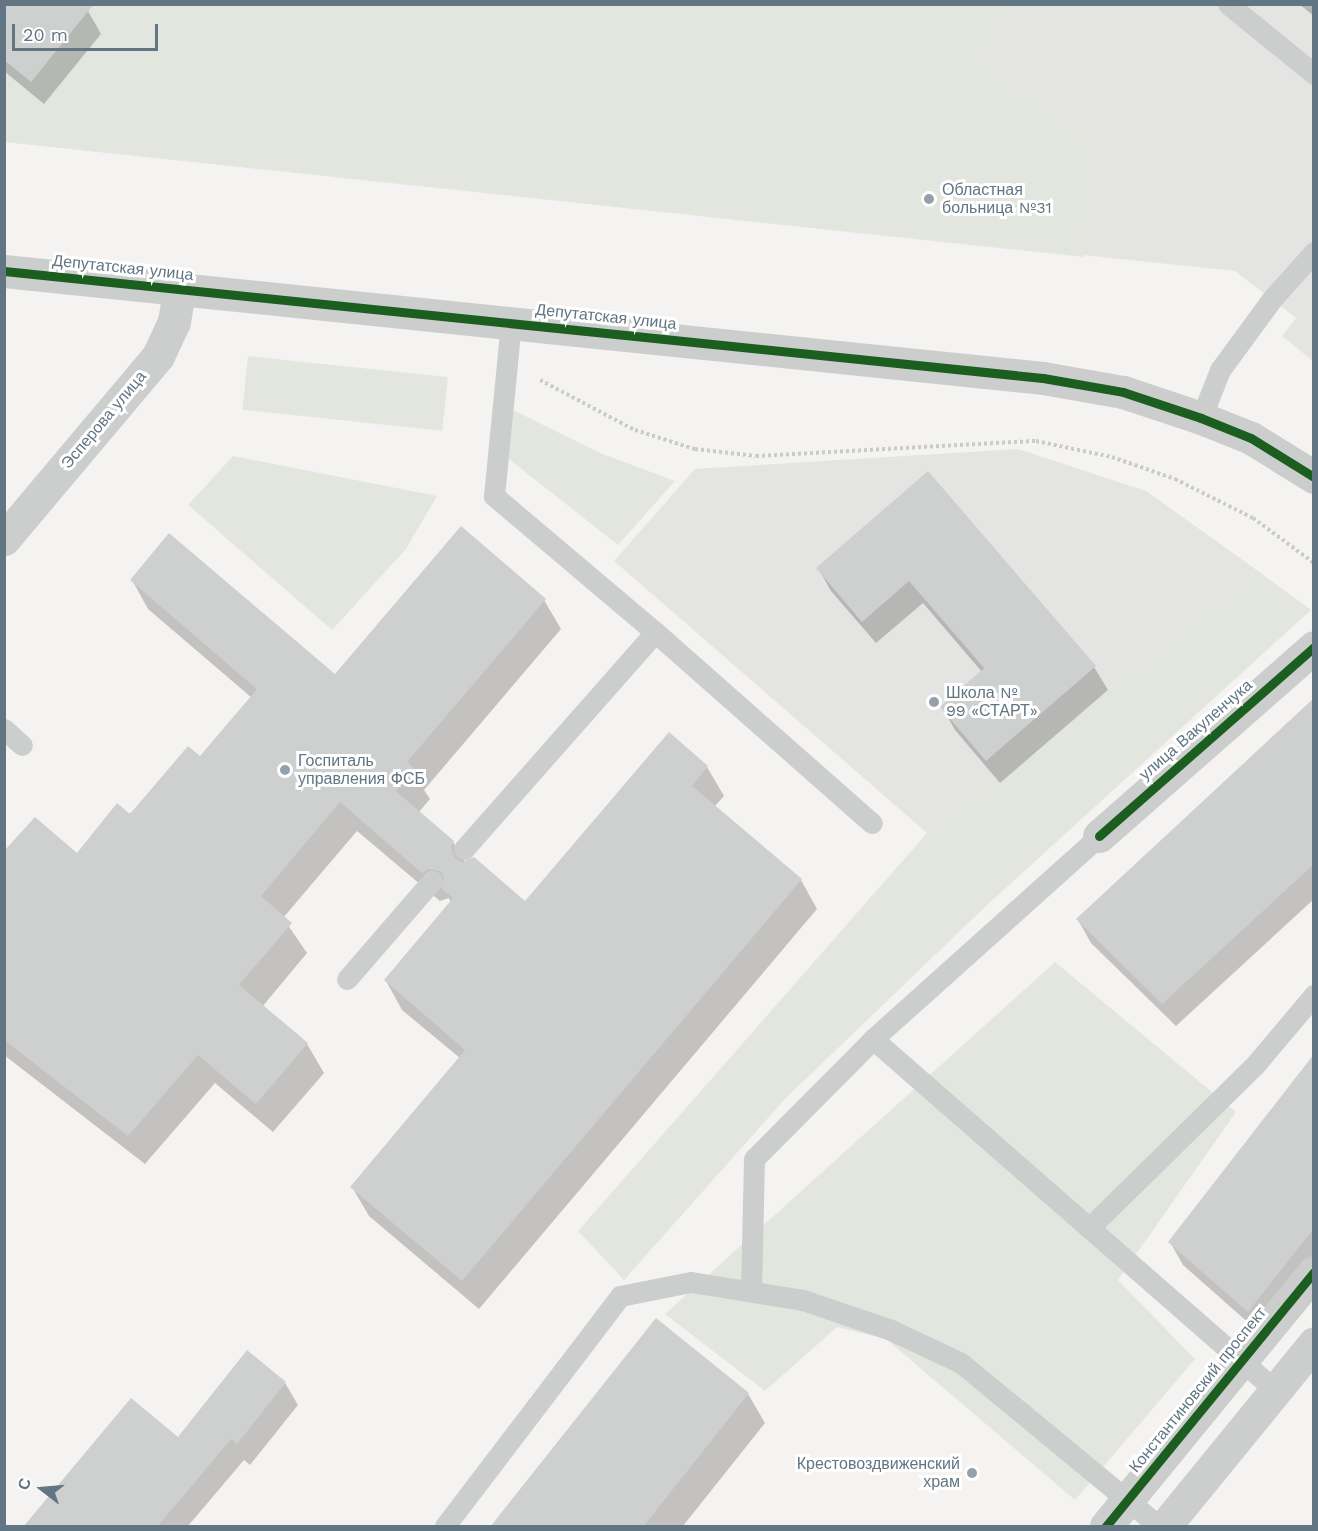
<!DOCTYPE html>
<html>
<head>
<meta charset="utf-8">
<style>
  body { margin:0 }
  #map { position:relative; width:1318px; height:1531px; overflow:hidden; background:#f4f3f1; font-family:"Work Sans",sans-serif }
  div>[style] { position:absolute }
  .built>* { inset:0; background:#e4e5e3 }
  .green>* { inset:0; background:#e3e6df; transform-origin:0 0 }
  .shadow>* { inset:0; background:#0003 }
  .building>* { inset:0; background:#cecfcf }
  .path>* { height:4px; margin-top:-2px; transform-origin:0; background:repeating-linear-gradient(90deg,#cacbcb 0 3px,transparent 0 6px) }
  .service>* { height:21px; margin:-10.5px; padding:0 10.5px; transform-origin:10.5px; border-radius:10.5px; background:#cccece }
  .minor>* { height:33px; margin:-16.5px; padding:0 16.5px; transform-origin:16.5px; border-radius:16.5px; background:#cccece }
  .tertiary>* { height:33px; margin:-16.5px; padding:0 16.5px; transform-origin:16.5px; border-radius:16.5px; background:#cccece }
  .cycleway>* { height:9px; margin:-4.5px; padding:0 4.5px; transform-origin:4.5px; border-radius:4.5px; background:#1b5e20 }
  .dots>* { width:16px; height:16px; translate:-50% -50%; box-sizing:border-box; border:3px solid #fff; border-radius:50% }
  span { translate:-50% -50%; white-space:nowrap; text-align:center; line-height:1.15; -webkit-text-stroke:6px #fff; paint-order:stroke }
  .poi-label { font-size:16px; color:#617583 }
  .left { translate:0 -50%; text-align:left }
  .right { translate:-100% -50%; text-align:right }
  .street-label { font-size:16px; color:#617583 }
  .frame { position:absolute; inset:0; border:6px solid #617583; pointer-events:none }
  .north { position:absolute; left:12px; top:1459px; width:60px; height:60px; -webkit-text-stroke:4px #fff; paint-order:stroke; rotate:286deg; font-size:16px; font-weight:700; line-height:24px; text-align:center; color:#617583 }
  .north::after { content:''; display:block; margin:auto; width:21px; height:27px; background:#617583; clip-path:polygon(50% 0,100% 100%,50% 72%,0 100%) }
  .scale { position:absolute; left:12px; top:24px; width:146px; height:27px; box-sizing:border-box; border:3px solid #617583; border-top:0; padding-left:8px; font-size:18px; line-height:21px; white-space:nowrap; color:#617583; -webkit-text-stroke:4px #fff; paint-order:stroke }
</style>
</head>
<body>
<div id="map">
  <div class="built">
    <i style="clip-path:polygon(5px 5px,1313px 5px,1313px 361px,1282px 336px,1296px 318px,1235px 271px,5px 142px)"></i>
    <i style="clip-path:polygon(1018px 449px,1146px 491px,1258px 571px,927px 833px,614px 561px,695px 469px)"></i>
  </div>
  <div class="green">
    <i style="clip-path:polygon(5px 5px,1018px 5px,990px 41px,986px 64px,1087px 135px,1084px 257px,5px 142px)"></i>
    <i style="left:248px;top:356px;width:201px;height:54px;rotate:6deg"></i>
    <i style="clip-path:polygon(511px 409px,600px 453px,675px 481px,618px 545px,505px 456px)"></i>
    <i style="clip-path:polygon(233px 456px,437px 496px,406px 549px,332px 630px,188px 505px)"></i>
    <i style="clip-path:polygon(1258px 571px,1311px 610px,986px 906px,785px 1099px,624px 1280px,578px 1231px,927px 833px)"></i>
    <i style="clip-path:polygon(1055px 962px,1236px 1112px,1118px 1280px,1195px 1359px,1075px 1500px,886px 1339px,837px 1327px,765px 1391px,665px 1314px)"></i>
  </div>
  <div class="shadow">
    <i style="clip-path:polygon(4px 4px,88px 11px,101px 34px,44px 104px,4px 71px)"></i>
    <i style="clip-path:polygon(1299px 4px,1314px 4px,1314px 16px)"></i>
    <i style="clip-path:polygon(928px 473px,1094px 667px,1108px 690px,1000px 783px,955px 730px,942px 707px,982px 672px,923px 603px,876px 643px,831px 591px,818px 568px)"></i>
    <i style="clip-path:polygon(132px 580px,335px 676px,544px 600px,561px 629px,424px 790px,430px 799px,419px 812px,453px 842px,465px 862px,525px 903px,707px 767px,724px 796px,714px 807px,801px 880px,817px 909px,479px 1309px,369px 1216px,352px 1187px,460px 1058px,402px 1010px,386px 981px,451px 903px,449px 898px,440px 901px,357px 831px,283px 918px,307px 953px,262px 1007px,307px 1044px,324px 1073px,273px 1132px,215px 1083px,145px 1164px,4px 1055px,4px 853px,77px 855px,200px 758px,252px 698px,148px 609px)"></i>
    <i style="clip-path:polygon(1314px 700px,1314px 899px,1176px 1026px,1091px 943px,1078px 920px)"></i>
    <i style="clip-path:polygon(1314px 1057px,1314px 1267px,1261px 1334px,1183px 1265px,1170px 1242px)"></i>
    <i style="clip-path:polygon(285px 1383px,298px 1405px,250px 1465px,244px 1460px,188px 1526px,25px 1526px)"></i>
    <i style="clip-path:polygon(748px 1394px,765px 1423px,683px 1526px,492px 1526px)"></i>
  </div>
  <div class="building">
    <i style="clip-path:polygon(4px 4px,94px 4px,31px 82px,4px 60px)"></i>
    <i style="clip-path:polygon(928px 471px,1096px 666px,986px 761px,940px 707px,984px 668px,909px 581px,862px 622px,816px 568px)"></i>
    <i style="clip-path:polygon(461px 526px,546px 599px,407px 762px,414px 769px,396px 791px,454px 841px,451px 847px,455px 858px,462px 862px,474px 857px,525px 901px,669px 732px,708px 766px,692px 786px,802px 879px,462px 1281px,350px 1187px,465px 1050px,384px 980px,453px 898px,442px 889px,444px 877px,440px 871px,428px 869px,422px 873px,340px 802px,261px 896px,292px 923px,239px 985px,308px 1043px,256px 1104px,198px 1055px,128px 1136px,4px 1040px,4px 851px,35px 817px,77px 853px,117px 803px,130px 814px,188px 746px,200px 756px,257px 689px,130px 580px,169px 533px,335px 674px)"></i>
    <i style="clip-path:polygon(1314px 698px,1314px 864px,1162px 1004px,1076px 919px)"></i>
    <i style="clip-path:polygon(1314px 1054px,1314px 1228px,1248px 1312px,1168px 1242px)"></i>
    <i style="clip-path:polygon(656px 1318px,749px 1393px,643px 1527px,490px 1527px)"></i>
    <i style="clip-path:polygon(247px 1350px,286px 1382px,237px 1444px,231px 1439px,157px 1527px,23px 1527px,131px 1398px,178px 1437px)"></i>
  </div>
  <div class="path">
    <i style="left:540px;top:380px;width:107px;rotate:27.8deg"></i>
    <i style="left:635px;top:430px;width:63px;rotate:17.6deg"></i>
    <i style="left:695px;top:449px;width:61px;rotate:6.5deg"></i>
    <i style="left:756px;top:456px;width:280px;rotate:-3.1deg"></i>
    <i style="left:1036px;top:441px;width:78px;rotate:11.9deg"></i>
    <i style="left:1112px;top:457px;width:67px;rotate:19.2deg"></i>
    <i style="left:1175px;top:479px;width:87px;rotate:26.6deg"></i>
    <i style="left:1253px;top:518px;width:76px;rotate:36.4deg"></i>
  </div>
  <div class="service">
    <i style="left:1228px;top:4px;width:111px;rotate:39.1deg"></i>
    <i style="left:1201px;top:418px;width:52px;rotate:-68.4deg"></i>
    <i style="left:1220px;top:370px;width:88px;rotate:-53.8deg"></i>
    <i style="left:1272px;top:299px;width:63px;rotate:-48.2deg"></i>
    <i style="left:655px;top:632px;width:289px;rotate:41.4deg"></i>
    <i style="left:4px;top:729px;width:24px;rotate:42deg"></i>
    <i style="left:464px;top:849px;width:289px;rotate:-48.6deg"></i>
    <i style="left:655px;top:632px;width:211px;rotate:-139.8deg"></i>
    <i style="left:494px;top:496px;width:175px;rotate:-84.4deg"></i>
    <i style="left:347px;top:979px;width:130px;rotate:-49.1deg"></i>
    <i style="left:873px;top:1039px;width:534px;rotate:41.13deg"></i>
    <i style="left:1089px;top:1228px;width:233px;rotate:-44.5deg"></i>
    <i style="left:1255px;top:1065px;width:92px;rotate:-49.9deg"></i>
    <i style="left:751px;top:1291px;width:132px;rotate:-88.7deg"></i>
    <i style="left:754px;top:1159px;width:169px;rotate:-45.2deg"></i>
    <i style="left:873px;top:1039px;width:304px;rotate:-41.9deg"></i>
    <i style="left:445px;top:1526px;width:289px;rotate:-52.7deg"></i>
    <i style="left:620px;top:1296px;width:72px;rotate:-11.2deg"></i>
    <i style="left:691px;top:1282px;width:113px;rotate:9.1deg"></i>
    <i style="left:803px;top:1300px;width:93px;rotate:18.8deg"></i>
    <i style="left:891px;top:1330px;width:77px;rotate:25.2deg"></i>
    <i style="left:961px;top:1363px;width:256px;rotate:39.5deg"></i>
  </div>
  <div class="minor">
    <i style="left:4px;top:271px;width:1044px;rotate:5.88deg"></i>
    <i style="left:1043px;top:378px;width:81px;rotate:9.9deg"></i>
    <i style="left:1123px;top:392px;width:82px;rotate:18.4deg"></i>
    <i style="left:1201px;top:418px;width:54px;rotate:21.8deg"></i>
    <i style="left:1251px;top:438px;width:74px;rotate:31.8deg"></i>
    <i style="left:4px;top:539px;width:239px;rotate:-49.9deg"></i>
    <i style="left:158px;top:356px;width:38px;rotate:-65deg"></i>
    <i style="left:174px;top:322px;width:33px;rotate:-81deg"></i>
    <i style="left:1099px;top:836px;width:286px;rotate:-41.3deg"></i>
  </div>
  <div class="tertiary">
    <i style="left:1106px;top:1526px;width:328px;rotate:-50.7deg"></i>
    <i style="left:1165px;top:1526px;width:236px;rotate:-50.8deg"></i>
  </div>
  <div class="cycleway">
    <i style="left:4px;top:271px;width:1044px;rotate:5.88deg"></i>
    <i style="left:1043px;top:378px;width:81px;rotate:9.9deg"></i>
    <i style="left:1123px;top:392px;width:82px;rotate:18.4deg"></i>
    <i style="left:1201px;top:418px;width:54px;rotate:21.8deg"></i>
    <i style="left:1251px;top:438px;width:74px;rotate:31.8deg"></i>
    <i style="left:1099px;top:836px;width:286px;rotate:-41.3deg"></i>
    <i style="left:1106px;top:1526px;width:328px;rotate:-50.7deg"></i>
  </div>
  <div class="dots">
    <i style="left:929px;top:199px;background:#94a1aa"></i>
    <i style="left:934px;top:702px;background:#94a1aa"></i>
    <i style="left:285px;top:770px;background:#94a1aa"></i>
    <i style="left:972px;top:1473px;background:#94a1aa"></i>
  </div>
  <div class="poi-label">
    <span class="left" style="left:942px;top:199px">Областная<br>больница №31</span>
    <span class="left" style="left:946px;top:702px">Школа №<br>99 «СТАРТ»</span>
    <span class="left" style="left:298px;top:770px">Госпиталь<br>управления ФСБ</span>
    <span class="right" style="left:960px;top:1473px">Крестовоздвиженский<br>храм</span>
  </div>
  <div class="street-label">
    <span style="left:123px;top:268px;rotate:6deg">Депутатская улица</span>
    <span style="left:606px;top:317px;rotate:6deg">Депутатская улица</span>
    <span style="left:104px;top:420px;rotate:-50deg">Эсперова улица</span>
    <span style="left:1196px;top:730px;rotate:-41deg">улица Вакуленчука</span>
    <span style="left:1198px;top:1390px;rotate:-51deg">Константиновский проспект</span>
  </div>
  <div class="frame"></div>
  <div class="north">С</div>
  <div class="scale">20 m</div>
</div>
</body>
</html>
